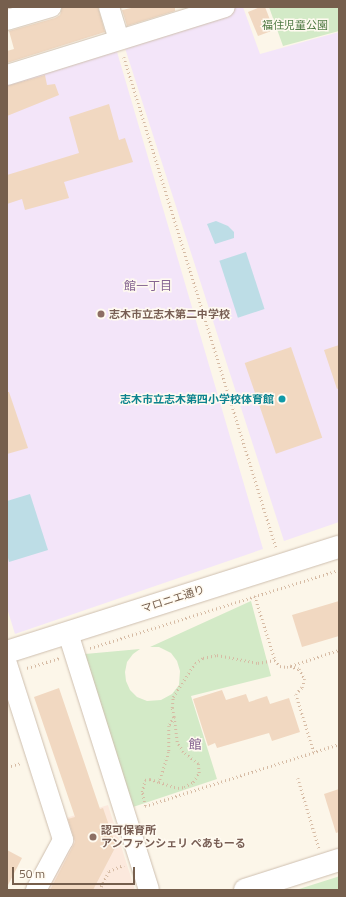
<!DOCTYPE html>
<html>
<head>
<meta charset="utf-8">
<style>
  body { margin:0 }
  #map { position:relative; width:346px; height:897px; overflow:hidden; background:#fcf6e9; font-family:"Titillium Web","Noto Sans JP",sans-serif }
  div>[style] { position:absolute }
  .commercial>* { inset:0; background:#fce9dd }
  .education>* { inset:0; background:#f3e5f9 }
  .green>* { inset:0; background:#d3eac7 }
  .water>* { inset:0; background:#bddde6; transform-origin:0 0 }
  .building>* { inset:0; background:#f1d8c1; transform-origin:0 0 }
  .path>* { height:2.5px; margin-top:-1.25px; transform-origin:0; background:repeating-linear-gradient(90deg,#d6bba4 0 1px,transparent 0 4px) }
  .roads { filter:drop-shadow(0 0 1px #cebfaf) drop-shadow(0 0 1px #cebfaf) }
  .minor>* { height:20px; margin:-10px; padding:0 10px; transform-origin:10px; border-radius:10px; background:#fff }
  .tertiary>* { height:22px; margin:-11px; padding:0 11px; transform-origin:11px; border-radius:11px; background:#fff }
  .dots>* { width:11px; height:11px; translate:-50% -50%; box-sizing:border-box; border:2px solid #fffaf0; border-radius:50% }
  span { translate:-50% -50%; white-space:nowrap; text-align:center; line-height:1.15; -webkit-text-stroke:3px #fffaf0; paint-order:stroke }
  .park-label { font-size:11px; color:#517b45 }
  .education-label { font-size:11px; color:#785e54; font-weight:700 }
  .left { translate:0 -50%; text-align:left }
  .culture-label { font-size:11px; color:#0d838f; font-weight:700 }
  .right { translate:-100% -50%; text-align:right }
  .street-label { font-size:11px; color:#765f4d }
  .neighbourhood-label { font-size:12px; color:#866592 }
  .quarter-label { font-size:13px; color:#866592 }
  .frame { position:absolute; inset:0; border:8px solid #765f4d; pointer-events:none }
  .scale { position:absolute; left:12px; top:867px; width:123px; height:18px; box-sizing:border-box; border:2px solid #765f4d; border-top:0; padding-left:5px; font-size:12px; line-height:14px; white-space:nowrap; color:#765f4d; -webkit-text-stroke:3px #fffaf0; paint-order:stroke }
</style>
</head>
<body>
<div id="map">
  <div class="commercial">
    <i style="clip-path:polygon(108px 805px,135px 890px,43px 890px,66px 818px)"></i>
  </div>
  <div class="education">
    <i style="clip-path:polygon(238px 7px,243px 7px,260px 54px,339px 32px,339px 522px,284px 541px,123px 42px)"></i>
    <i style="clip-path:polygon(115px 45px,263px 549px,15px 634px,7px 608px,7px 79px)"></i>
  </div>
  <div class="green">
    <i style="clip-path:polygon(269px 7px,339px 7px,339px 31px,283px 46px)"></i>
    <i style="clip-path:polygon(251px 601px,271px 676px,191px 696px,217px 779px,133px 807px,85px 654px,140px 649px,133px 654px,127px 662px,125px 672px,126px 681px,130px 690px,137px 697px,147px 701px,161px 700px,172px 694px,179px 685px,180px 671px,177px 661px,171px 653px,159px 647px,150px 647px)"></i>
    <i style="clip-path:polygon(339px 876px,339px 890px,296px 890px,337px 877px)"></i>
  </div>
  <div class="water">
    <i style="clip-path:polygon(216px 221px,228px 226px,234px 232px,234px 238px,215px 244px,207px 224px)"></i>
    <i style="left:246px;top:252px;width:60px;height:28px;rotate:72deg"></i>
    <i style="clip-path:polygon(30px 494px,48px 550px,9px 562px,7px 554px,7px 501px)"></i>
  </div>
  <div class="building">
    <i style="clip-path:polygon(62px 7px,98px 7px,105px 32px,7px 63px,7px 51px,14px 49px,9px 31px,55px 18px,60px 15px)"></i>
    <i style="clip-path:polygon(136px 7px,175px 7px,175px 11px,127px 26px,122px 10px)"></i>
    <i style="clip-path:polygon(260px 7px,265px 7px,274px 30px,258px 36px,248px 12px)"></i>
    <i style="clip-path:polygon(45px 75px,47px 85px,55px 84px,59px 95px,7px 116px,7px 86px)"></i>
    <i style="clip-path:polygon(109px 104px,119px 140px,125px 138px,133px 162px,64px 182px,69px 198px,25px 210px,22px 199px,7px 204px,7px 175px,79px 153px,69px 117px)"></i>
    <i style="clip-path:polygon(339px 345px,339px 388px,337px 389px,324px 350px)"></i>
    <i style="left:291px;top:347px;width:96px;height:49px;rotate:71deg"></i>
    <i style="clip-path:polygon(7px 392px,9px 392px,28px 448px,7px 454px)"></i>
    <i style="clip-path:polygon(339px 601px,339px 636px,302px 647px,292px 615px)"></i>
    <i style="clip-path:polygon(59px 688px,100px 809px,103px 808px,116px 846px,93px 890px,50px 890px,75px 842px,68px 819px,75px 817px,34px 697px)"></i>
    <i style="clip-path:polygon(222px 690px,226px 700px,246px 694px,249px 702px,267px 696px,270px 704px,289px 698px,300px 732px,272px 741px,269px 733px,217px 748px,215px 743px,208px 746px,193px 699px)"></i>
    <i style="clip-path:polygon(339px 789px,339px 832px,336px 833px,324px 794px)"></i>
    <i style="clip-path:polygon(7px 850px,22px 858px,7px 887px)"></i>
  </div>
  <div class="path">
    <i style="left:124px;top:57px;width:513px;rotate:72.77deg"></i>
    <i style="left:255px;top:596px;width:67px;rotate:72.6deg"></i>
    <i style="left:275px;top:660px;width:8px;rotate:50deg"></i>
    <i style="left:280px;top:666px;width:7px;rotate:8deg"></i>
    <i style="left:287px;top:667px;width:55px;rotate:-18.1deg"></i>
    <i style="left:90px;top:648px;width:261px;rotate:-17.4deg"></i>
    <i style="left:290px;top:666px;width:9px;rotate:18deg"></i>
    <i style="left:299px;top:669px;width:12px;rotate:59deg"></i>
    <i style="left:305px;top:679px;width:9px;rotate:108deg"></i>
    <i style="left:302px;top:688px;width:8px;rotate:135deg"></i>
    <i style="left:296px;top:694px;width:61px;rotate:72.8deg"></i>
    <i style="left:27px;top:668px;width:34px;rotate:-17deg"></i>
    <i style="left:174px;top:717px;width:9px;rotate:-103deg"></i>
    <i style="left:172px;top:708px;width:11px;rotate:-85deg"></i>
    <i style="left:173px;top:697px;width:40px;rotate:-57.1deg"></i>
    <i style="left:195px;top:663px;width:9px;rotate:-32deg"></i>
    <i style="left:203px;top:658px;width:14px;rotate:-12deg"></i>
    <i style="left:217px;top:655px;width:42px;rotate:11deg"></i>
    <i style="left:258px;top:663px;width:17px;rotate:-10deg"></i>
    <i style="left:7px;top:767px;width:15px;rotate:-16deg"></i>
    <i style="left:298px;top:778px;width:73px;rotate:73.3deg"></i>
    <i style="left:145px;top:806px;width:14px;rotate:-102deg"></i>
    <i style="left:142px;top:792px;width:12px;rotate:-76deg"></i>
    <i style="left:145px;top:780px;width:5px;rotate:-11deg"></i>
    <i style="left:150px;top:779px;width:9px;rotate:18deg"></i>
    <i style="left:159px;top:782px;width:20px;rotate:18deg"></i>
    <i style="left:178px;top:788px;width:6px;rotate:-9deg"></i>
    <i style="left:184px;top:787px;width:10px;rotate:-29deg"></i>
    <i style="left:193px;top:782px;width:11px;rotate:-56deg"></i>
    <i style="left:199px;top:773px;width:9px;rotate:-96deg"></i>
    <i style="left:198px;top:764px;width:19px;rotate:-141deg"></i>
    <i style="left:183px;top:752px;width:12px;rotate:-121deg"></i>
    <i style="left:177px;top:742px;width:25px;rotate:-97deg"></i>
    <i style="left:174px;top:717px;width:10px;rotate:119deg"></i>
    <i style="left:169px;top:726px;width:26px;rotate:90deg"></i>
    <i style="left:169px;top:752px;width:32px;rotate:108deg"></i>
    <i style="left:145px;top:806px;width:204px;rotate:-17.7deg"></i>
    <i style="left:99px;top:890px;width:21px;rotate:-62deg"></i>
    <i style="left:109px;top:871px;width:16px;rotate:-22deg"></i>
  </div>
  <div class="roads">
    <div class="minor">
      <i style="left:109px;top:7px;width:34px;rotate:73deg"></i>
      <i style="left:7px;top:20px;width:46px;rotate:-16.5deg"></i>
      <i style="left:7px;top:75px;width:228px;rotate:-17.3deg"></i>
      <i style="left:68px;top:633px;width:269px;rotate:72.5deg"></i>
      <i style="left:7px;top:664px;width:185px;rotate:72.3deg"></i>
      <i style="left:63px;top:840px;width:57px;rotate:118.4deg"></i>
    </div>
    <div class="tertiary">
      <i style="left:7px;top:652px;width:348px;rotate:-17.6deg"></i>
      <i style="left:245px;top:890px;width:99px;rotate:-17.7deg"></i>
    </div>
  </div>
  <div class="dots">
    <i style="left:101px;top:314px;background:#8d6e63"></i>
    <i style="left:282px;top:399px;background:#0f9aa8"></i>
    <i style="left:93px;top:837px;background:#8d6e63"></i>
  </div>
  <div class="park-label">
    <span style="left:295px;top:25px">福住児童公園</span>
  </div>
  <div class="education-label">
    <span class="left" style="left:109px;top:314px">志木市立志木第二中学校</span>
    <span class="left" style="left:101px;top:837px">認可保育所<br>アンファンシェリ ぺあもーる</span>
  </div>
  <div class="culture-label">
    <span class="right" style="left:274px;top:399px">志木市立志木第四小学校体育館</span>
  </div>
  <div class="street-label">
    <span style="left:173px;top:599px;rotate:-18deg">マロニエ通り</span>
  </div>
  <div class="neighbourhood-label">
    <span style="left:148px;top:286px">館一丁目</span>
  </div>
  <div class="quarter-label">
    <span style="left:195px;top:744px">館</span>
  </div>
  <div class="frame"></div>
  <div class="scale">50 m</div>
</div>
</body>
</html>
